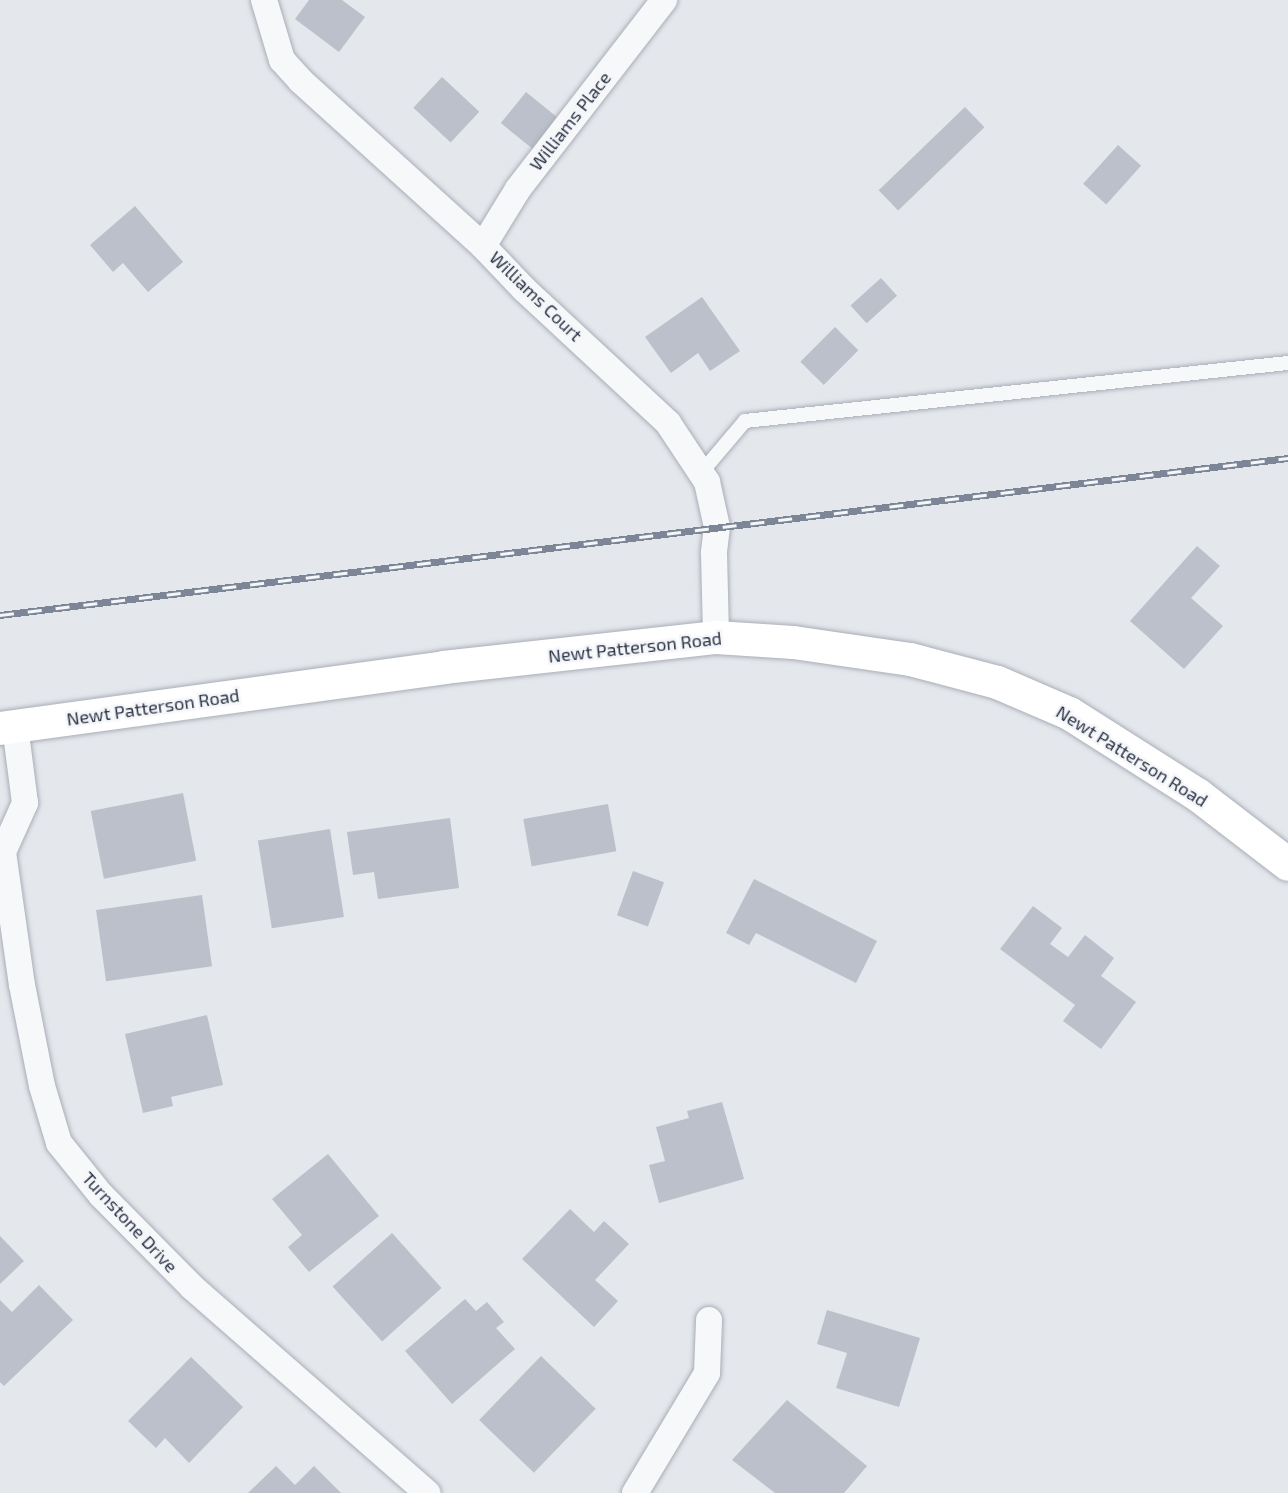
<!DOCTYPE html>
<html>
<head>
<meta charset="utf-8">
<style>
  body { margin:0 }
  #map { position:relative; width:1288px; height:1493px; overflow:hidden; background:#e4e7ec; font-family:"Exo 2",sans-serif }
  div>[style] { position:absolute }
  .building>* { inset:0; background:#bbc0ca; transform-origin:0 0 }
  .roads { filter:drop-shadow(0 0 2px #a9aeb7) drop-shadow(0 0 2px #a9aeb7) }
  .lane>* { height:14px; margin:-7px; padding:0 7px; transform-origin:7px; border-radius:7px; background:#f7f8fa }
  .street>* { height:26px; margin:-13px; padding:0 13px; transform-origin:13px; border-radius:13px; background:#f7f8fa }
  .secondary>* { height:33px; margin:-16.5px; padding:0 16.5px; transform-origin:16.5px; border-radius:16.5px; background:#fff }
  .rail>* { height:7px; margin-top:-3.5px; transform-origin:0; background:repeating-linear-gradient(90deg,#f4f6f9 0 14px,#7d8696 0 28px); box-sizing:border-box; border-block:2px solid #7d8696 }
  span { translate:-50% -50%; white-space:nowrap; text-align:center; line-height:1.15; -webkit-text-stroke:5px #f4f6f9; paint-order:stroke }
  .street-label { font-size:18px; color:#2b3445 }
</style>
</head>
<body>
<div id="map">
  <div class="building">
    <i style="clip-path:polygon(309px 0,342px 0,365px 17px,339px 52px,295px 19px)"></i>
    <i style="left:442px;top:77px;width:51px;height:42px;rotate:43deg"></i>
    <i style="left:526px;top:92px;width:46px;height:40px;rotate:39deg"></i>
    <i style="left:965px;top:107px;width:28px;height:120px;rotate:46deg"></i>
    <i style="left:1118px;top:145px;width:31px;height:52px;rotate:42deg"></i>
    <i style="clip-path:polygon(135px 206px,183px 262px,148px 292px,123px 263px,113px 272px,90px 245px)"></i>
    <i style="left:881px;top:278px;width:24px;height:41px;rotate:48deg"></i>
    <i style="clip-path:polygon(702px 297px,740px 351px,710px 371px,698px 353px,671px 373px,645px 337px)"></i>
    <i style="left:835px;top:327px;width:33px;height:49px;rotate:45deg"></i>
    <i style="clip-path:polygon(1197px 546px,1220px 566px,1191px 598px,1223px 626px,1184px 669px,1130px 621px)"></i>
    <i style="left:183px;top:793px;width:69px;height:94px;rotate:79deg"></i>
    <i style="left:608px;top:804px;width:48px;height:86px;rotate:80deg"></i>
    <i style="clip-path:polygon(450px 818px,459px 888px,378px 899px,374px 872px,353px 875px,347px 832px)"></i>
    <i style="left:330px;top:829px;width:89px;height:73px;rotate:81deg"></i>
    <i style="left:633px;top:871px;width:33px;height:47px;rotate:20deg"></i>
    <i style="clip-path:polygon(754px 879px,877px 941px,856px 983px,756px 933px,749px 945px,726px 933px)"></i>
    <i style="left:202px;top:895px;width:72px;height:107px;rotate:82deg"></i>
    <i style="clip-path:polygon(1033px 906px,1062px 928px,1050px 944px,1068px 957px,1085px 935px,1114px 958px,1101px 976px,1136px 1002px,1101px 1049px,1063px 1021px,1075px 1005px,1000px 949px)"></i>
    <i style="clip-path:polygon(207px 1015px,223px 1085px,171px 1097px,173px 1106px,143px 1113px,125px 1034px)"></i>
    <i style="clip-path:polygon(722px 1102px,744px 1179px,659px 1203px,649px 1165px,665px 1161px,656px 1127px,689px 1118px,687px 1111px)"></i>
    <i style="clip-path:polygon(328px 1154px,379px 1216px,309px 1272px,288px 1247px,302px 1235px,272px 1199px)"></i>
    <i style="clip-path:polygon(570px 1209px,594px 1232px,604px 1221px,629px 1244px,595px 1280px,618px 1301px,594px 1327px,522px 1259px)"></i>
    <i style="left:392px;top:1233px;width:74px;height:80px;rotate:48deg"></i>
    <i style="clip-path:polygon(0 1236px,24px 1261px,0 1284px)"></i>
    <i style="clip-path:polygon(39px 1285px,73px 1320px,4px 1386px,0 1382px,0 1300px,12px 1312px)"></i>
    <i style="clip-path:polygon(465px 1299px,476px 1311px,487px 1302px,504px 1322px,496px 1328px,515px 1349px,452px 1404px,405px 1351px)"></i>
    <i style="clip-path:polygon(827px 1310px,920px 1338px,899px 1407px,836px 1388px,847px 1353px,817px 1344px)"></i>
    <i style="left:541px;top:1356px;width:76px;height:89px;rotate:44deg"></i>
    <i style="clip-path:polygon(191px 1357px,243px 1407px,189px 1463px,165px 1438px,156px 1448px,128px 1421px)"></i>
    <i style="clip-path:polygon(787px 1400px,867px 1466px,844px 1493px,775px 1493px,732px 1460px)"></i>
    <i style="clip-path:polygon(276px 1466px,295px 1485px,314px 1466px,341px 1493px,248px 1493px)"></i>
  </div>
  <div class="roads">
    <div class="lane">
      <i style="left:701px;top:473px;width:68px;rotate:-49.8deg"></i>
      <i style="left:745px;top:421px;width:546px;rotate:-6.1deg"></i>
    </div>
    <div class="street">
      <i style="left:264px;top:0;width:63px;rotate:73.3deg"></i>
      <i style="left:282px;top:60px;width:28px;rotate:48deg"></i>
      <i style="left:301px;top:81px;width:246px;rotate:42.2deg"></i>
      <i style="left:483px;top:246px;width:59px;rotate:46.4deg"></i>
      <i style="left:524px;top:289px;width:197px;rotate:42.9deg"></i>
      <i style="left:668px;top:423px;width:71px;rotate:56.5deg"></i>
      <i style="left:707px;top:482px;width:46px;rotate:77.5deg"></i>
      <i style="left:717px;top:527px;width:26px;rotate:97deg"></i>
      <i style="left:714px;top:553px;width:84px;rotate:88.6deg"></i>
      <i style="left:483px;top:246px;width:67px;rotate:-58.4deg"></i>
      <i style="left:518px;top:189px;width:239px;rotate:-52.3deg"></i>
      <i style="left:0;top:848px;width:5px;rotate:53deg"></i>
      <i style="left:3px;top:852px;width:134px;rotate:81.9deg"></i>
      <i style="left:22px;top:985px;width:103px;rotate:78.8deg"></i>
      <i style="left:42px;top:1086px;width:59px;rotate:73.4deg"></i>
      <i style="left:59px;top:1143px;width:67px;rotate:51.1deg"></i>
      <i style="left:101px;top:1195px;width:129px;rotate:45.3deg"></i>
      <i style="left:192px;top:1287px;width:313px;rotate:41.2deg"></i>
      <i style="left:3px;top:852px;width:54px;rotate:-65.8deg"></i>
      <i style="left:25px;top:803px;width:78px;rotate:-97.4deg"></i>
      <i style="left:635px;top:1493px;width:140px;rotate:-59deg"></i>
      <i style="left:707px;top:1373px;width:53px;rotate:-87.8deg"></i>
    </div>
    <div class="secondary">
      <i style="left:0;top:728px;width:447px;rotate:-7.8deg"></i>
      <i style="left:443px;top:667px;width:275px;rotate:-6.3deg"></i>
      <i style="left:716px;top:637px;width:77px;rotate:3.7deg"></i>
      <i style="left:793px;top:642px;width:118px;rotate:8.3deg"></i>
      <i style="left:910px;top:659px;width:90px;rotate:14.8deg"></i>
      <i style="left:997px;top:682px;width:78px;rotate:23.3deg"></i>
      <i style="left:1069px;top:713px;width:153px;rotate:32.4deg"></i>
      <i style="left:1198px;top:795px;width:113px;rotate:37.5deg"></i>
    </div>
  </div>
  <div class="rail">
    <i style="left:0;top:615px;width:1298px;rotate:-6.95deg"></i>
  </div>
  <div class="street-label">
    <span style="left:570px;top:121px;rotate:-52deg">Williams Place</span>
    <span style="left:536px;top:296px;rotate:44deg">Williams Court</span>
    <span style="left:635px;top:647px;rotate:-6deg">Newt Patterson Road</span>
    <span style="left:153px;top:707px;rotate:-8deg">Newt Patterson Road</span>
    <span style="left:1132px;top:756px;rotate:32deg">Newt Patterson Road</span>
    <span style="left:130px;top:1222px;rotate:47deg">Turnstone Drive</span>
  </div>
</div>
</body>
</html>
